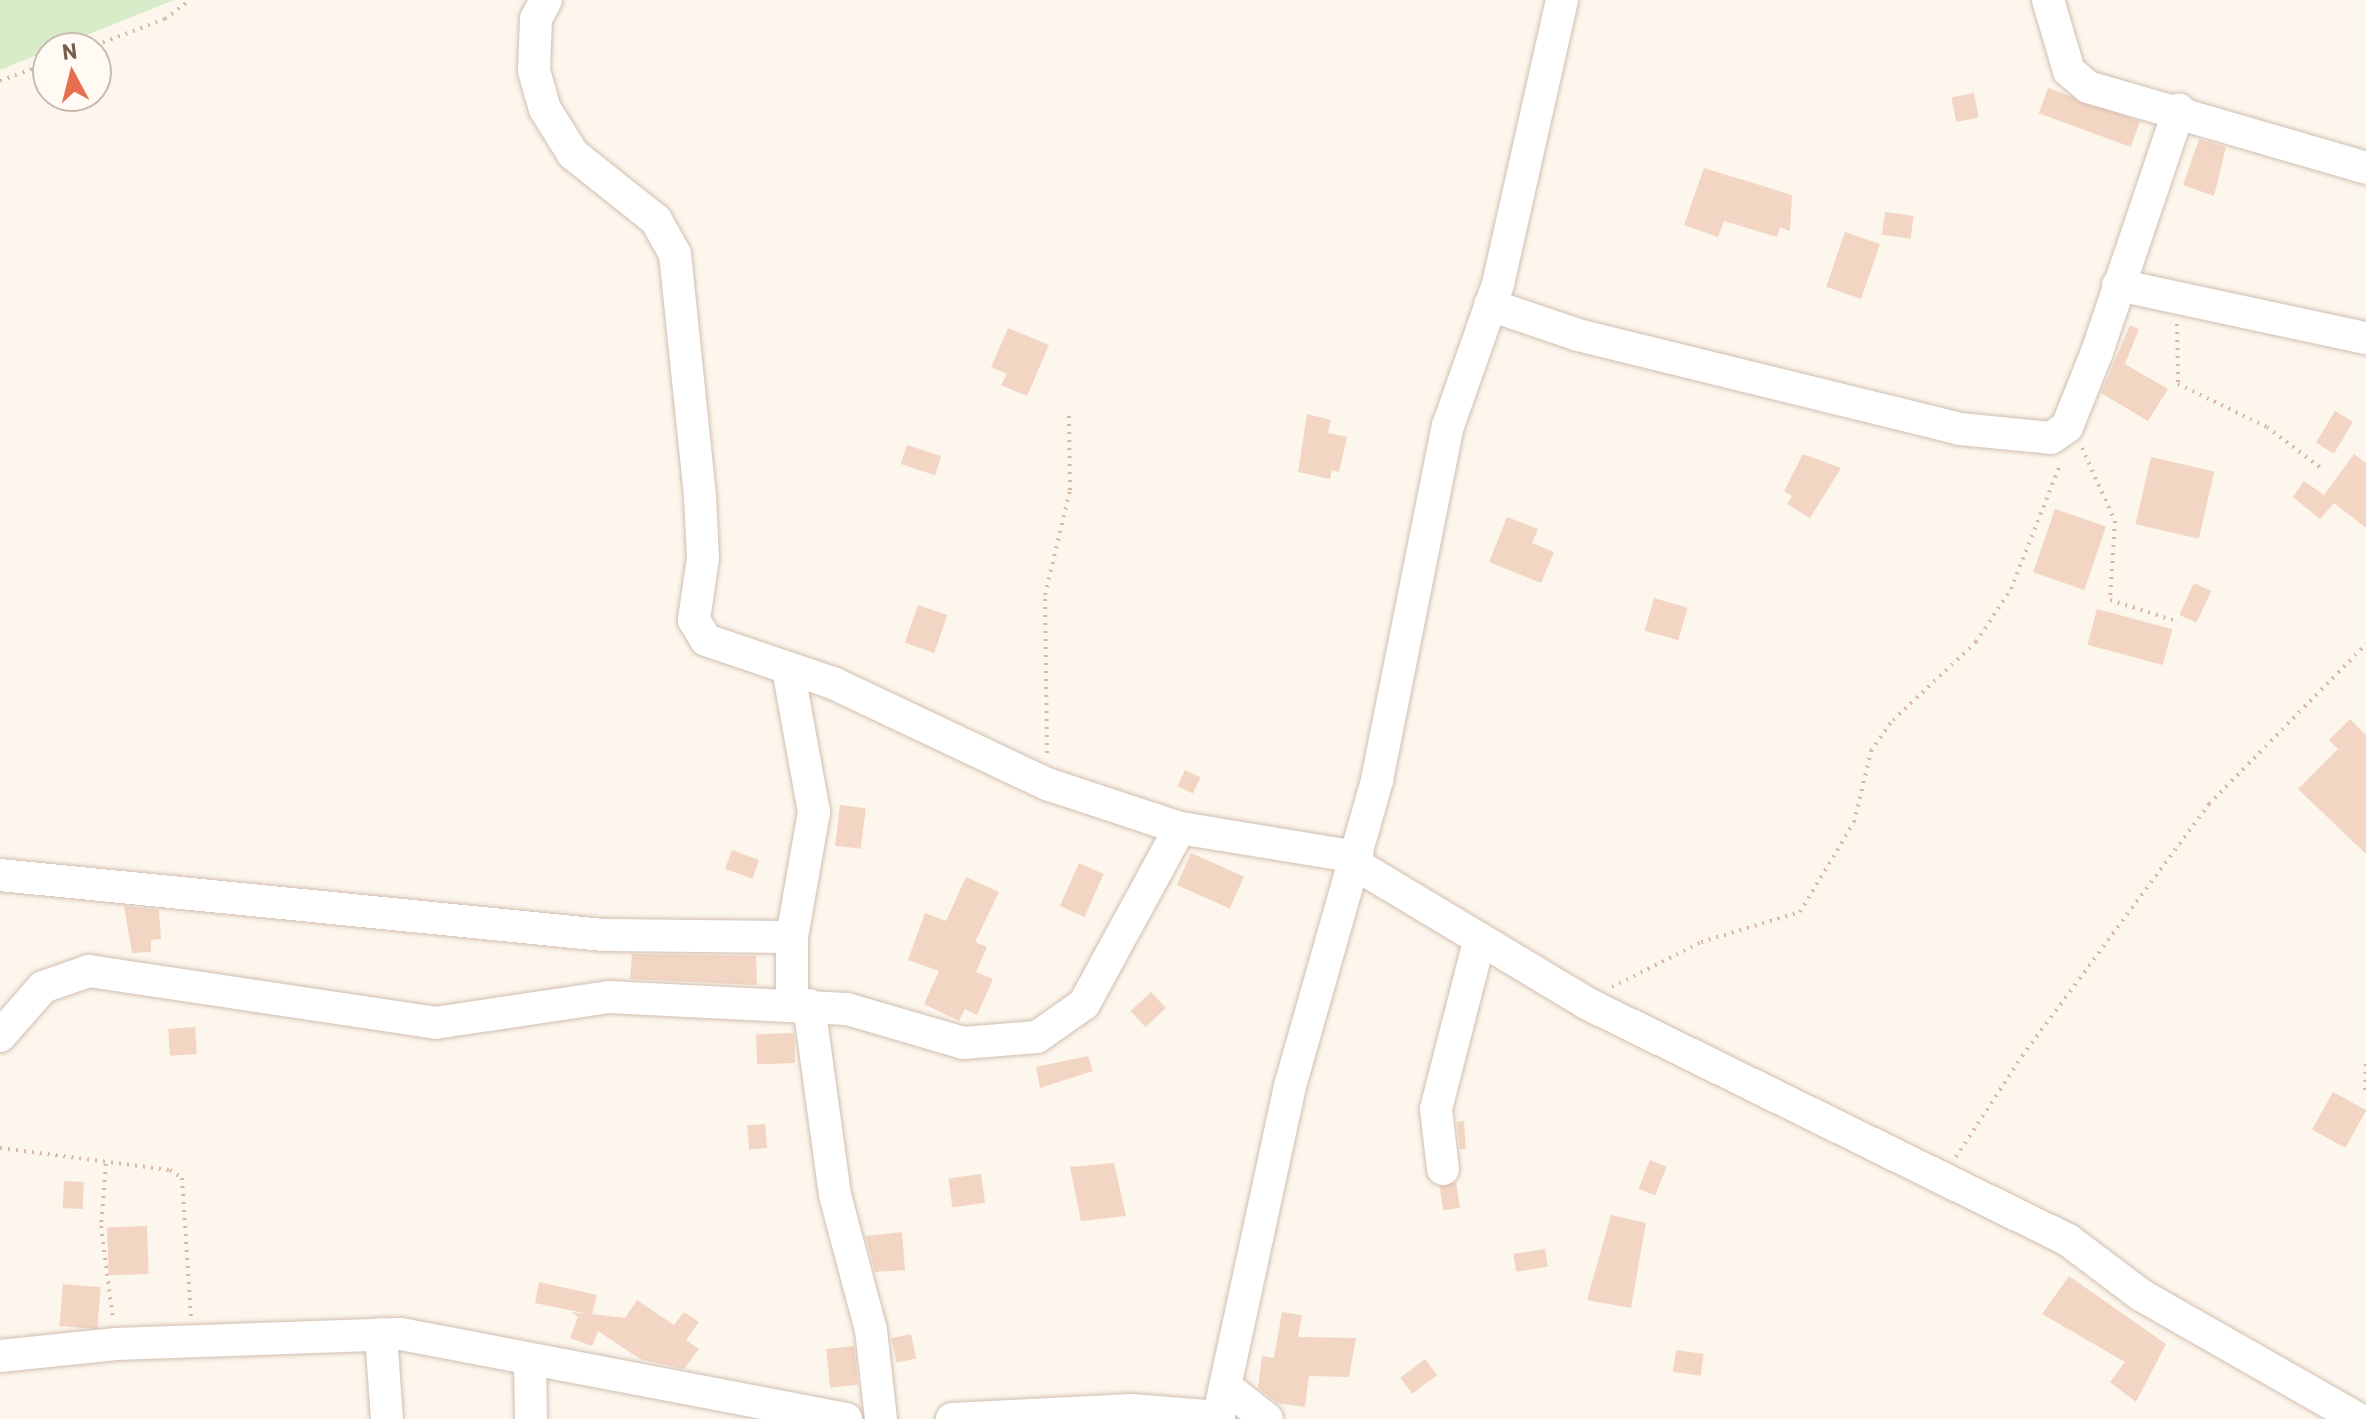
<!DOCTYPE html>
<html>
<head>
<meta charset="utf-8">
<style>
  body { margin:0 }
  #map { position:relative; width:2366px; height:1419px; overflow:hidden; background:#fdf6ec; font-family:Barlow,sans-serif }
  div>[style] { position:absolute }
  .green>* { inset:0; background:#d8ecc9 }
  .building>* { inset:0; background:#f3d5c3; transform-origin:0 0 }
  .path>* { height:4px; margin-top:-2px; transform-origin:0; background:repeating-linear-gradient(90deg,#d9b8a5 0 2px,transparent 0 8px) }
  .roads { filter:drop-shadow(0 0 2px #d1beb0) drop-shadow(0 0 2px #d1beb0) }
  .minor>* { height:32px; margin:-16px; padding:0 16px; transform-origin:16px; border-radius:16px; background:#fff }
  span { translate:-50% -50%; white-space:nowrap; text-align:center; line-height:1.15; -webkit-text-stroke:8px #fffaf3; paint-order:stroke }
  .north { position:absolute; left:32px; top:32px; width:80px; height:80px; box-sizing:border-box; background:#fffaf3; border:2px solid #cabbb1; border-radius:50%; rotate:353deg; font-size:22px; font-weight:700; line-height:32px; text-align:center; color:#7a5c4d }
  .north::after { content:''; display:block; margin:auto; width:28px; height:36px; background:#e76f51; clip-path:polygon(50% 0,100% 100%,50% 72%,0 100%) }
</style>
</head>
<body>
<div id="map">
  <div class="green">
    <i style="clip-path:polygon(0 0,174px 0,0 70px)"></i>
  </div>
  <div class="building">
    <i style="left:2048px;top:88px;width:98px;height:27px;rotate:20deg"></i>
    <i style="left:1974px;top:93px;width:25px;height:23px;rotate:79deg"></i>
    <i style="clip-path:polygon(2199px 139px,2226px 147px,2214px 196px,2183px 185px)"></i>
    <i style="clip-path:polygon(1704px 168px,1792px 195px,1790px 231px,1780px 227px,1777px 237px,1724px 221px,1718px 237px,1684px 225px)"></i>
    <i style="left:1885px;top:212px;width:29px;height:23px;rotate:8deg"></i>
    <i style="left:1845px;top:232px;width:37px;height:58px;rotate:19deg"></i>
    <i style="clip-path:polygon(2130px 325px,2139px 329px,2125px 364px,2168px 389px,2148px 421px,2101px 393px)"></i>
    <i style="clip-path:polygon(1008px 328px,1049px 345px,1027px 396px,1001px 385px,1007px 374px,991px 367px)"></i>
    <i style="left:2335px;top:411px;width:21px;height:37px;rotate:31deg"></i>
    <i style="clip-path:polygon(1307px 414px,1331px 420px,1328px 433px,1347px 437px,1339px 472px,1332px 470px,1330px 479px,1298px 472px)"></i>
    <i style="left:907px;top:445px;width:36px;height:20px;rotate:18deg"></i>
    <i style="clip-path:polygon(1803px 454px,1841px 468px,1810px 518px,1787px 504px,1792px 496px,1784px 491px)"></i>
    <i style="clip-path:polygon(2354px 454px,2366px 463px,2366px 528px,2334px 503px,2320px 519px,2293px 497px,2304px 481px,2324px 495px)"></i>
    <i style="left:2151px;top:457px;width:65px;height:69px;rotate:13deg"></i>
    <i style="left:2055px;top:509px;width:54px;height:67px;rotate:19deg"></i>
    <i style="clip-path:polygon(1507px 517px,1538px 529px,1532px 543px,1554px 552px,1541px 583px,1489px 562px)"></i>
    <i style="left:2194px;top:583px;width:19px;height:35px;rotate:25deg"></i>
    <i style="left:1654px;top:598px;width:35px;height:34px;rotate:16deg"></i>
    <i style="left:918px;top:605px;width:31px;height:40px;rotate:19deg"></i>
    <i style="left:2097px;top:609px;width:78px;height:37px;rotate:15deg"></i>
    <i style="clip-path:polygon(2350px 719px,2366px 735px,2366px 854px,2298px 789px,2338px 749px,2329px 740px)"></i>
    <i style="left:1185px;top:770px;width:17px;height:18px;rotate:25deg"></i>
    <i style="left:840px;top:805px;width:26px;height:41px;rotate:7deg"></i>
    <i style="left:732px;top:850px;width:29px;height:20px;rotate:20deg"></i>
    <i style="left:1191px;top:853px;width:58px;height:35px;rotate:24deg"></i>
    <i style="left:1079px;top:863px;width:27px;height:47px;rotate:24deg"></i>
    <i style="clip-path:polygon(966px 877px,999px 892px,975px 942px,987px 947px,976px 972px,993px 979px,977px 1015px,965px 1009px,959px 1021px,924px 1004px,939px 971px,908px 960px,925px 913px,946px 921px)"></i>
    <i style="clip-path:polygon(124px 906px,159px 910px,161px 939px,151px 940px,151px 952px,132px 953px)"></i>
    <i style="clip-path:polygon(632px 954px,756px 956px,757px 985px,630px 979px)"></i>
    <i style="left:1151px;top:992px;width:22px;height:28px;rotate:47deg"></i>
    <i style="left:195px;top:1027px;width:27px;height:27px;rotate:86deg"></i>
    <i style="left:794px;top:1033px;width:30px;height:38px;rotate:88deg"></i>
    <i style="clip-path:polygon(1088px 1056px,1093px 1071px,1040px 1088px,1036px 1067px)"></i>
    <i style="left:2333px;top:1092px;width:38px;height:43px;rotate:29deg"></i>
    <i style="clip-path:polygon(1464px 1121px,1466px 1149px,1460px 1149px,1457px 1122px)"></i>
    <i style="left:765px;top:1124px;width:24px;height:18px;rotate:85deg"></i>
    <i style="left:1650px;top:1160px;width:18px;height:31px;rotate:22deg"></i>
    <i style="clip-path:polygon(1114px 1163px,1126px 1216px,1081px 1221px,1070px 1167px)"></i>
    <i style="left:981px;top:1174px;width:29px;height:33px;rotate:82deg"></i>
    <i style="left:64px;top:1181px;width:20px;height:27px;rotate:3deg"></i>
    <i style="left:1456px;top:1182px;width:26px;height:17px;rotate:81deg"></i>
    <i style="clip-path:polygon(1611px 1215px,1646px 1223px,1631px 1308px,1587px 1300px)"></i>
    <i style="left:147px;top:1226px;width:48px;height:40px;rotate:88deg"></i>
    <i style="clip-path:polygon(902px 1232px,905px 1270px,875px 1272px,866px 1236px)"></i>
    <i style="left:1545px;top:1249px;width:18px;height:32px;rotate:81deg"></i>
    <i style="clip-path:polygon(2069px 1276px,2166px 1344px,2136px 1402px,2110px 1382px,2125px 1362px,2042px 1314px)"></i>
    <i style="clip-path:polygon(539px 1282px,597px 1295px,592px 1314px,625px 1318px,637px 1300px,674px 1325px,684px 1312px,699px 1322px,686px 1340px,699px 1349px,684px 1369px,640px 1359px,598px 1331px,592px 1346px,570px 1338px,578px 1317px,571px 1312px,589px 1314px,535px 1303px)"></i>
    <i style="left:63px;top:1284px;width:38px;height:42px;rotate:5deg"></i>
    <i style="clip-path:polygon(1282px 1312px,1302px 1315px,1298px 1337px,1356px 1338px,1349px 1377px,1309px 1376px,1305px 1407px,1277px 1403px,1258px 1388px,1262px 1356px,1274px 1358px)"></i>
    <i style="left:911px;top:1334px;width:25px;height:20px;rotate:78deg"></i>
    <i style="left:854px;top:1346px;width:39px;height:28px;rotate:84deg"></i>
    <i style="left:1676px;top:1350px;width:28px;height:22px;rotate:8deg"></i>
    <i style="left:1425px;top:1359px;width:20px;height:31px;rotate:53deg"></i>
  </div>
  <div class="path">
    <i style="left:88px;top:48px;width:82px;rotate:-20.6deg"></i>
    <i style="left:165px;top:19px;width:31px;rotate:-37deg"></i>
    <i style="left:0;top:81px;width:51px;rotate:-20.6deg"></i>
    <i style="left:2177px;top:324px;width:60px;rotate:89deg"></i>
    <i style="left:2178px;top:384px;width:99px;rotate:25.8deg"></i>
    <i style="left:2267px;top:427px;width:68px;rotate:37.2deg"></i>
    <i style="left:2082px;top:448px;width:80px;rotate:65.7deg"></i>
    <i style="left:2115px;top:521px;width:79px;rotate:93.6deg"></i>
    <i style="left:2110px;top:600px;width:72px;rotate:17.7deg"></i>
    <i style="left:1047px;top:753px;width:158px;rotate:-90.7deg"></i>
    <i style="left:1045px;top:595px;width:108px;rotate:-76.6deg"></i>
    <i style="left:1070px;top:490px;width:76px;rotate:-90.8deg"></i>
    <i style="left:1612px;top:987px;width:100px;rotate:-26.8deg"></i>
    <i style="left:1701px;top:942px;width:103px;rotate:-16.9deg"></i>
    <i style="left:1800px;top:912px;width:105px;rotate:-59deg"></i>
    <i style="left:1854px;top:822px;width:73px;rotate:-76.5deg"></i>
    <i style="left:1871px;top:751px;width:38px;rotate:-55deg"></i>
    <i style="left:1893px;top:720px;width:114px;rotate:-43.2deg"></i>
    <i style="left:1976px;top:642px;width:64px;rotate:-56.6deg"></i>
    <i style="left:2011px;top:589px;width:136px;rotate:-68.5deg"></i>
    <i style="left:2365px;top:1090px;width:27px;rotate:-88deg"></i>
    <i style="left:0;top:1148px;width:171px;rotate:7.4deg"></i>
    <i style="left:170px;top:1170px;width:14px;rotate:34deg"></i>
    <i style="left:182px;top:1178px;width:139px;rotate:86.3deg"></i>
    <i style="left:1956px;top:1157px;width:121px;rotate:-56.8deg"></i>
    <i style="left:2022px;top:1056px;width:314px;rotate:-53.4deg"></i>
    <i style="left:2209px;top:804px;width:224px;rotate:-45.5deg"></i>
    <i style="left:106px;top:1164px;width:62px;rotate:94.6deg"></i>
    <i style="left:101px;top:1226px;width:95px;rotate:82.7deg"></i>
  </div>
  <div class="roads">
    <div class="minor">
      <i style="left:546px;top:0;width:21px;rotate:118deg"></i>
      <i style="left:536px;top:19px;width:52px;rotate:92.2deg"></i>
      <i style="left:534px;top:71px;width:40px;rotate:74deg"></i>
      <i style="left:545px;top:109px;width:53px;rotate:58.1deg"></i>
      <i style="left:573px;top:154px;width:106px;rotate:38.5deg"></i>
      <i style="left:656px;top:220px;width:39px;rotate:61deg"></i>
      <i style="left:675px;top:254px;width:243px;rotate:84.1deg"></i>
      <i style="left:700px;top:496px;width:62px;rotate:87.2deg"></i>
      <i style="left:703px;top:558px;width:63px;rotate:98.3deg"></i>
      <i style="left:694px;top:620px;width:23px;rotate:59deg"></i>
      <i style="left:706px;top:640px;width:134px;rotate:18.7deg"></i>
      <i style="left:833px;top:683px;width:237px;rotate:25.3deg"></i>
      <i style="left:1047px;top:784px;width:140px;rotate:18.3deg"></i>
      <i style="left:1180px;top:828px;width:180px;rotate:9.3deg"></i>
      <i style="left:2048px;top:0;width:74px;rotate:73.5deg"></i>
      <i style="left:2069px;top:71px;width:25px;rotate:40deg"></i>
      <i style="left:2088px;top:87px;width:290px;rotate:16.2deg"></i>
      <i style="left:2118px;top:285px;width:254px;rotate:12.1deg"></i>
      <i style="left:1490px;top:305px;width:93px;rotate:18.8deg"></i>
      <i style="left:1578px;top:335px;width:393px;rotate:13.8deg"></i>
      <i style="left:1960px;top:429px;width:91px;rotate:5.6deg"></i>
      <i style="left:2051px;top:438px;width:19px;rotate:-35deg"></i>
      <i style="left:2067px;top:427px;width:81px;rotate:-68.2deg"></i>
      <i style="left:2097px;top:352px;width:256px;rotate:-71.3deg"></i>
      <i style="left:788px;top:669px;width:145px;rotate:79.7deg"></i>
      <i style="left:814px;top:812px;width:127px;rotate:100deg"></i>
      <i style="left:792px;top:937px;width:65px;rotate:90deg"></i>
      <i style="left:1355px;top:864px;width:270px;rotate:31deg"></i>
      <i style="left:1586px;top:1003px;width:537px;rotate:26.18deg"></i>
      <i style="left:2068px;top:1240px;width:91px;rotate:37deg"></i>
      <i style="left:2141px;top:1295px;width:250px;rotate:29.7deg"></i>
      <i style="left:0;top:875px;width:606px;rotate:5.68deg"></i>
      <i style="left:603px;top:935px;width:189px;rotate:0.6deg"></i>
      <i style="left:809px;top:1005px;width:192px;rotate:82.2deg"></i>
      <i style="left:835px;top:1195px;width:140px;rotate:75.1deg"></i>
      <i style="left:871px;top:1330px;width:90px;rotate:83.6deg"></i>
      <i style="left:0;top:1036px;width:65px;rotate:-48.7deg"></i>
      <i style="left:43px;top:987px;width:49px;rotate:-19.2deg"></i>
      <i style="left:89px;top:971px;width:350px;rotate:8.5deg"></i>
      <i style="left:435px;top:1023px;width:176px;rotate:-8.5deg"></i>
      <i style="left:609px;top:997px;width:238px;rotate:2.9deg"></i>
      <i style="left:847px;top:1009px;width:121px;rotate:16.3deg"></i>
      <i style="left:963px;top:1043px;width:74px;rotate:-4.6deg"></i>
      <i style="left:1037px;top:1037px;width:57px;rotate:-35.1deg"></i>
      <i style="left:1084px;top:1004px;width:200px;rotate:-61.4deg"></i>
      <i style="left:1443px;top:1169px;width:60px;rotate:-96.7deg"></i>
      <i style="left:1436px;top:1109px;width:173px;rotate:-75.6deg"></i>
      <i style="left:381px;top:1334px;width:85px;rotate:86deg"></i>
      <i style="left:0;top:1356px;width:117px;rotate:-5.9deg"></i>
      <i style="left:116px;top:1344px;width:285px;rotate:-2deg"></i>
      <i style="left:401px;top:1334px;width:453px;rotate:10.8deg"></i>
      <i style="left:530px;top:1361px;width:58px;rotate:89deg"></i>
      <i style="left:1226px;top:1387px;width:52px;rotate:38deg"></i>
      <i style="left:952px;top:1419px;width:179px;rotate:-2.9deg"></i>
      <i style="left:1131px;top:1410px;width:88px;rotate:4.5deg"></i>
      <i style="left:1218px;top:1419px;width:341px;rotate:-77.8deg"></i>
      <i style="left:1290px;top:1086px;width:318px;rotate:-74.1deg"></i>
      <i style="left:1377px;top:780px;width:361px;rotate:-78.7deg"></i>
      <i style="left:1448px;top:426px;width:151px;rotate:-70.6deg"></i>
      <i style="left:1498px;top:284px;width:291px;rotate:-77.3deg"></i>
    </div>
  </div>
  <div class="north">N</div>
</div>
</body>
</html>
